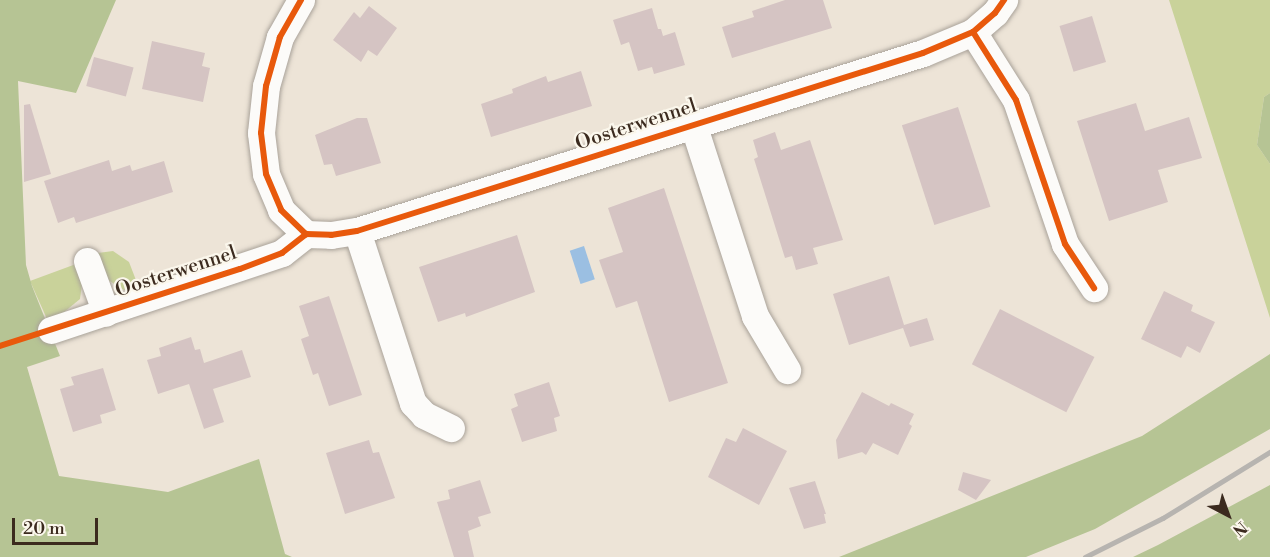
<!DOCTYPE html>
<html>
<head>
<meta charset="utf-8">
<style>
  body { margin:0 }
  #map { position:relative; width:1270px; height:557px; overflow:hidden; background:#ede4d7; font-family:"Libre Bodoni",serif }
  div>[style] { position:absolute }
  .green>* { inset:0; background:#c9d29a }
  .forest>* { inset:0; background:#b6c494 }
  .water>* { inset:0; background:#9bbfe2; transform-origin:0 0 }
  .building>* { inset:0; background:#d5c4c3; transform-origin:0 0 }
  .roads { filter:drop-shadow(0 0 2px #a9a299) drop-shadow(0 0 2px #a9a299) }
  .minor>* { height:27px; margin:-13.5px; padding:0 13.5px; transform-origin:13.5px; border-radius:13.5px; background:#fcfbf9 }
  .rail>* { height:4.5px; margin:-2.25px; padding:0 2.25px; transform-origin:2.25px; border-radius:2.25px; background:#b7b4b0 }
  .cycleway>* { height:6px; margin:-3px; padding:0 3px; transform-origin:3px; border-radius:3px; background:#e8590c }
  span { translate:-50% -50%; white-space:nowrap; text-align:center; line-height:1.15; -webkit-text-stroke:4.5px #fbf7ec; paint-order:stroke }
  .street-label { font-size:20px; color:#3b2a1e }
  .north { position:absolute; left:1198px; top:485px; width:60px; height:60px; -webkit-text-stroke:4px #fbf7ec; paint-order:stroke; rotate:139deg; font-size:16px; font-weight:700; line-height:24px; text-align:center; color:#3b2a1e }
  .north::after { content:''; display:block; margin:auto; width:21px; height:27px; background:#3b2a1e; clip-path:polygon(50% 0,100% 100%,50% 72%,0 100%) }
  .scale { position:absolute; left:12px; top:518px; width:86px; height:27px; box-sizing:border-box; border:3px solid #3b2a1e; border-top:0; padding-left:8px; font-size:18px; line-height:21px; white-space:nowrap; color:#3b2a1e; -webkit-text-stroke:4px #fbf7ec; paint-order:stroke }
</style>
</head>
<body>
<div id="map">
  <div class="green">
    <i style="clip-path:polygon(1169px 0,1270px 0,1270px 93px,1264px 97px,1257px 145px,1270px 164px,1270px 318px)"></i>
    <i style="clip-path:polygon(113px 251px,129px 262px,139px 288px,124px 290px,108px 280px,98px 253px)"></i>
    <i style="clip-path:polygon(76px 264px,82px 284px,80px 299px,63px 313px,47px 319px,30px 281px)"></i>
  </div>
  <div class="forest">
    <i style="clip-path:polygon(0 0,116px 0,76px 93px,18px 81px,26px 265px,32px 286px,60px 356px,27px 367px,59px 476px,168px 492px,259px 459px,285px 554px,292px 557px,0 557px)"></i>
    <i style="clip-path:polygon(1270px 93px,1270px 164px,1257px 145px,1264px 97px)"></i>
    <i style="clip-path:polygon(1270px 354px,1270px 429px,1095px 529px,1026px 557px,839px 557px,1142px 436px)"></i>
    <i style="clip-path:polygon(1270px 485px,1270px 557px,1133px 557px,1158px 545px)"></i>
  </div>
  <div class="water">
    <i style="left:584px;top:246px;width:35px;height:15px;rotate:72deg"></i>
  </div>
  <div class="building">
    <i style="clip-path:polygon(785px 0,823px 0,832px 28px,732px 58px,722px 27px,754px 17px,752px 11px)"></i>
    <i style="clip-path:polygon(369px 6px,397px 28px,377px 56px,368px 50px,361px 62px,333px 40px,354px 12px,360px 18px)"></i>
    <i style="clip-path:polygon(652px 8px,658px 29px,661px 29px,663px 36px,675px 32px,685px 65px,654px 74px,652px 67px,638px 71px,629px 42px,621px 45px,613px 20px)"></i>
    <i style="left:1092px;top:16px;width:48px;height:34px;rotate:73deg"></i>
    <i style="clip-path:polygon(152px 41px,205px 53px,202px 66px,210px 68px,203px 102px,142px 89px)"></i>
    <i style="left:94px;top:57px;width:41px;height:30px;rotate:15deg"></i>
    <i style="clip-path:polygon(581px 71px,592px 106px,491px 137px,481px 104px,513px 93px,512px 89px,546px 76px,548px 82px)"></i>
    <i style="clip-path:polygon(1136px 103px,1145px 131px,1189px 117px,1202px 158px,1158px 170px,1168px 202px,1109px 221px,1077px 121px)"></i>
    <i style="clip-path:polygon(30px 104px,51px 174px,24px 182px,24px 105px)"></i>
    <i style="left:958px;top:107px;width:105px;height:59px;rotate:72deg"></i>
    <i style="clip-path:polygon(357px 118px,367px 118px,381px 163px,336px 176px,332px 164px,324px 165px,315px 135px)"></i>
    <i style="clip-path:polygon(775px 132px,781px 150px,810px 140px,843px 240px,813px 248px,818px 264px,796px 270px,792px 256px,785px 258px,754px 159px,758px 157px,753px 140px)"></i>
    <i style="clip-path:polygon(109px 160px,112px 171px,130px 165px,132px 171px,164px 161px,173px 192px,76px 223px,74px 217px,58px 223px,44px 181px)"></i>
    <i style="clip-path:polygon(664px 188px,728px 383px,669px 402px,637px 301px,616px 308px,599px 260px,623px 252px,608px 208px)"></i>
    <i style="clip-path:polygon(517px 235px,535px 292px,466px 317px,465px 313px,438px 322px,419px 267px)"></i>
    <i style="clip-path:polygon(889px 276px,904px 325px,927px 318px,934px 340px,910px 347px,903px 328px,849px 345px,833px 294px)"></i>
    <i style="clip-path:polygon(1164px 291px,1193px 305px,1191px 311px,1215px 322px,1200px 353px,1187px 346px,1181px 358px,1141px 339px)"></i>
    <i style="clip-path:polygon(329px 296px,362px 395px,329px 406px,318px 373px,313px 375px,301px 339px,309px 336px,299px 306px)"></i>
    <i style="left:1000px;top:309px;width:106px;height:62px;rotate:27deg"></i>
    <i style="clip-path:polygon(191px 337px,195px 350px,200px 349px,204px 363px,242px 350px,251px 377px,213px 389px,224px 422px,204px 429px,189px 384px,158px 394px,147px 360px,161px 356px,159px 348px)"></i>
    <i style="clip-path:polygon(103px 368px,116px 410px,100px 415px,102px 423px,73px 432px,60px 389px,74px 385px,71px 377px)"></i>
    <i style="clip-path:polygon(549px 382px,560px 416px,554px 418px,557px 431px,522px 442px,511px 409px,518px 406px,514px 394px)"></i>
    <i style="clip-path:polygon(862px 392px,889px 406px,891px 403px,914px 414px,909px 424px,912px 426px,898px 455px,873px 443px,866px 455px,862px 452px,838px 459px,836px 440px)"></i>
    <i style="clip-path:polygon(743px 428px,787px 451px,759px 505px,708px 477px,726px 438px,736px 442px)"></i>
    <i style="clip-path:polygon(369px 440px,373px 453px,379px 452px,395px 498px,345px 514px,326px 453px)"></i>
    <i style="clip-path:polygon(963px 472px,991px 480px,976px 500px,958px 490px)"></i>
    <i style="clip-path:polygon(480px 480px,491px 513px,478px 517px,481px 526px,468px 531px,474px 557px,454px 557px,437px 502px,450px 499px,448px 490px)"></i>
    <i style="clip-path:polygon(815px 481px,826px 514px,824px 514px,826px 523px,804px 529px,789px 488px)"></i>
  </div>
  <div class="roads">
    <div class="minor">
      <i style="left:301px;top:0;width:43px;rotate:119.6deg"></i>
      <i style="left:280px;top:37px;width:51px;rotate:105.9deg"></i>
      <i style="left:266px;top:86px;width:47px;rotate:96.1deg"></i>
      <i style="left:261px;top:133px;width:41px;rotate:83deg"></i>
      <i style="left:266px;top:174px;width:39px;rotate:67deg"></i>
      <i style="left:281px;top:210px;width:35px;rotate:44deg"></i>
      <i style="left:306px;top:234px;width:25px;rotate:2deg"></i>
      <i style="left:331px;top:235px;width:26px;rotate:-9deg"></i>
      <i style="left:357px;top:231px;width:593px;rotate:-17.46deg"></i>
      <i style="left:923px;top:53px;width:54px;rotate:-22.8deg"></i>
      <i style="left:973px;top:32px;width:29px;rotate:-41deg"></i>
      <i style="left:995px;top:13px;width:16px;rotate:-55deg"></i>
      <i style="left:973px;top:32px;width:80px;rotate:57.7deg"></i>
      <i style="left:1016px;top:100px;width:152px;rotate:71.2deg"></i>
      <i style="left:1065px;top:244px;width:53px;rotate:56.6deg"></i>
      <i style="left:693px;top:124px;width:202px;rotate:72.1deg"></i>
      <i style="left:755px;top:316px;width:63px;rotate:59.3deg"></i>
      <i style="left:357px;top:231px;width:181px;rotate:72deg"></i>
      <i style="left:413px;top:403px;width:16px;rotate:47deg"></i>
      <i style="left:424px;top:415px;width:30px;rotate:26deg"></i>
      <i style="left:87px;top:261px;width:55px;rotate:69.9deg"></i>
      <i style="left:51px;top:330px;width:243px;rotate:-18.4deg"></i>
      <i style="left:282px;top:253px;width:31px;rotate:-38deg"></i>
    </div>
  </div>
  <div class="rail">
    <i style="left:1085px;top:557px;width:87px;rotate:-26.6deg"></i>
    <i style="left:1163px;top:518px;width:126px;rotate:-31.7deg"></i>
  </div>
  <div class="cycleway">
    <i style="left:301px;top:0;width:43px;rotate:119.6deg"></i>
    <i style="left:280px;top:37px;width:51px;rotate:105.9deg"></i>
    <i style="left:266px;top:86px;width:47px;rotate:96.1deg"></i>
    <i style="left:261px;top:133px;width:41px;rotate:83deg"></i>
    <i style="left:266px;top:174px;width:39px;rotate:67deg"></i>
    <i style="left:281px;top:210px;width:35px;rotate:44deg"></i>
    <i style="left:306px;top:234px;width:25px;rotate:2deg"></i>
    <i style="left:331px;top:235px;width:26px;rotate:-9deg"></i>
    <i style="left:357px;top:231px;width:593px;rotate:-17.46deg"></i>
    <i style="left:923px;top:53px;width:54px;rotate:-22.8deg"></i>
    <i style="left:973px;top:32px;width:29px;rotate:-41deg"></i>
    <i style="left:995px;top:13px;width:16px;rotate:-55deg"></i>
    <i style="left:973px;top:32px;width:80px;rotate:57.7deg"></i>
    <i style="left:1016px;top:100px;width:152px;rotate:71.2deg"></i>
    <i style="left:1065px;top:244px;width:53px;rotate:56.6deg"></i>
    <i style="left:0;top:346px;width:252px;rotate:-17.8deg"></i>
    <i style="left:240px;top:269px;width:45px;rotate:-20.9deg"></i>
    <i style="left:282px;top:253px;width:31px;rotate:-38deg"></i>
  </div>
  <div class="street-label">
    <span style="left:636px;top:125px;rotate:-18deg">Oosterwennel</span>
    <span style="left:176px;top:272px;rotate:-18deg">Oosterwennel</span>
  </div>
  <div class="north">N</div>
  <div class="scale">20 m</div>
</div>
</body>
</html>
